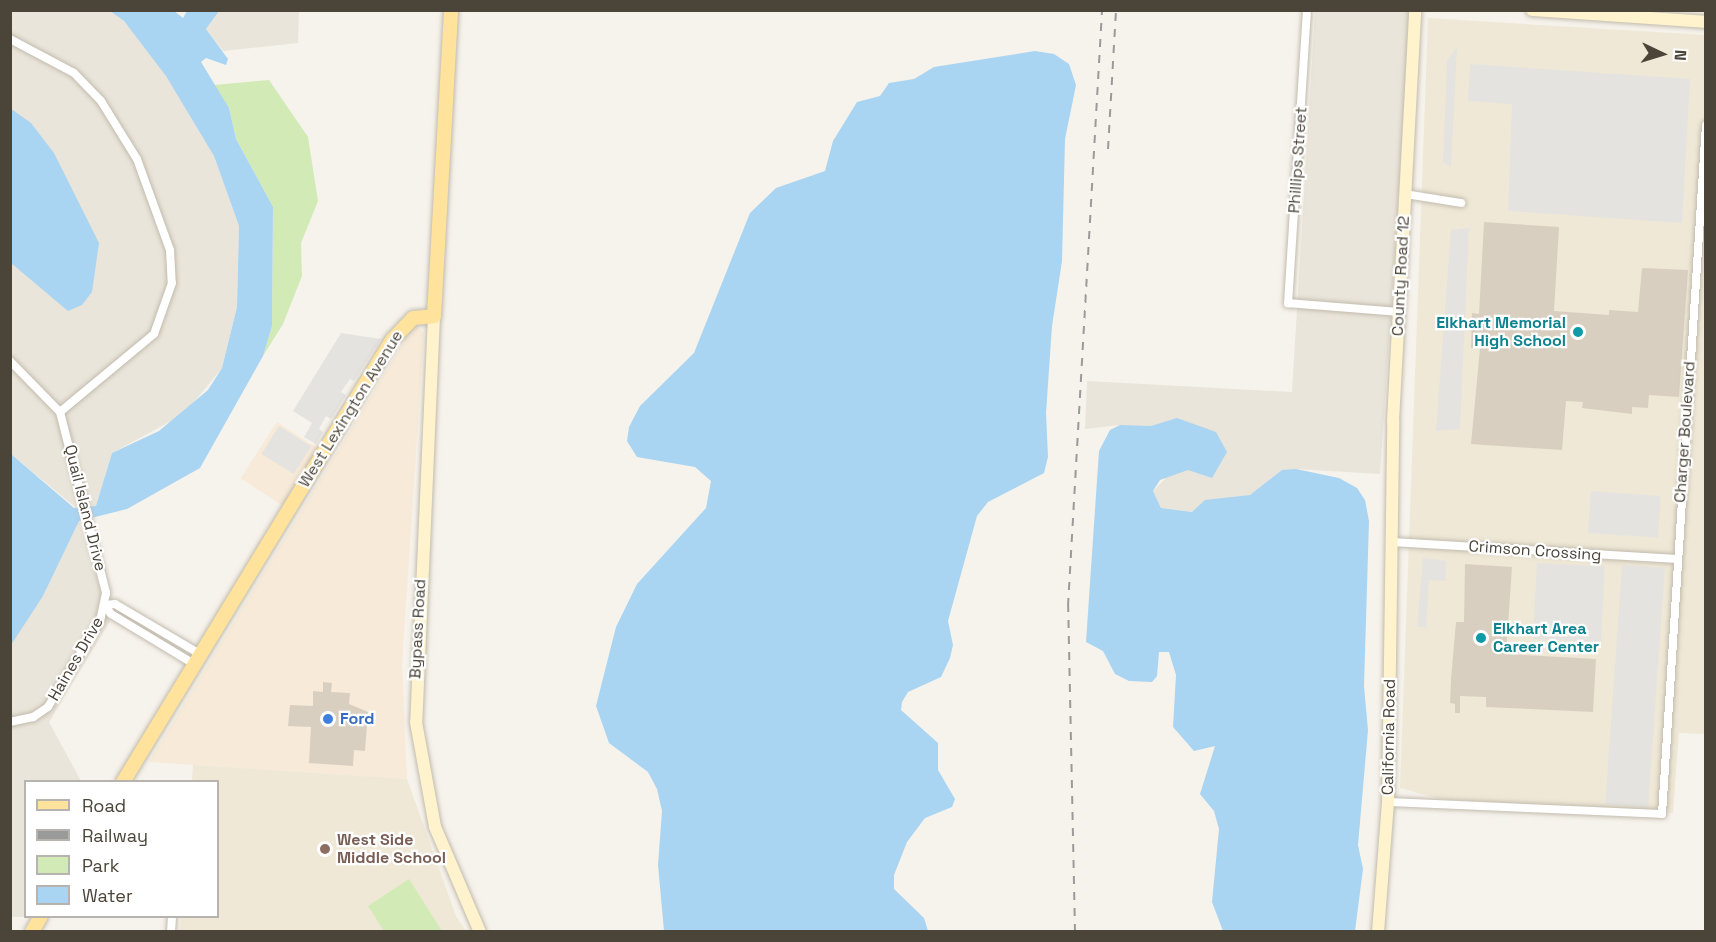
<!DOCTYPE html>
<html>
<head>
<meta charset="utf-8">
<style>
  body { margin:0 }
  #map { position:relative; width:1716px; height:942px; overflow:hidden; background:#f6f3ec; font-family:"Space Grotesk",sans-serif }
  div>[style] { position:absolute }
  .residential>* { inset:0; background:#eae5da }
  .commercial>* { inset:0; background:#f7ead8; transform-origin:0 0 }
  .education>* { inset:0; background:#efe8d6 }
  .green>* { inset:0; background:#d2eab5 }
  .parking>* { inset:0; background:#e5e3e0; transform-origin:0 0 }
  .water>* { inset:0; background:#a9d4f2 }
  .building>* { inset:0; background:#d8cfc1 }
  .roads { filter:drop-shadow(0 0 2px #c2bbae) drop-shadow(0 0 2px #c2bbae) }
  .street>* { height:8px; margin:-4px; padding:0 4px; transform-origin:4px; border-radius:4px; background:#fff }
  .secondary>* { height:12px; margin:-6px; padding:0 6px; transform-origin:6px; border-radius:6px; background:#fff3cd }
  .primary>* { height:14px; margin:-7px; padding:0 7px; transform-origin:7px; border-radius:7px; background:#ffe39c }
  .rail>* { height:2px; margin-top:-1px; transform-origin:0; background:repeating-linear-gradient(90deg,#9a9a9a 0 8px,transparent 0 16px) }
  .dots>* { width:16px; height:16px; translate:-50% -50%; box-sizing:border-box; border:3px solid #fff; border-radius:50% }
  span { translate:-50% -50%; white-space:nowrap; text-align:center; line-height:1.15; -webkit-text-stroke:4.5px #fff; paint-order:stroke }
  .street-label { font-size:16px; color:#4b4439 }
  .culture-label { font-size:16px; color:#0d838f; font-weight:700 }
  .right { translate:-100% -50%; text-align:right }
  .left { translate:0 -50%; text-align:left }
  .shop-label { font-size:16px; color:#366cbe; font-weight:700 }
  .education-label { font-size:16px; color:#785e54; font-weight:700 }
  .frame { position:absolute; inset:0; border:12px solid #4b4439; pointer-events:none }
  .legend { position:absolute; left:24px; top:780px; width:195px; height:138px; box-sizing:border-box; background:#fff; border:2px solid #b7b4b0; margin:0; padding:8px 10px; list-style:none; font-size:18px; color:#4b4439 }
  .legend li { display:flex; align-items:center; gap:12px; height:30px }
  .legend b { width:30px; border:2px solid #b7b4b0 }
  .north { position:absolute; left:1632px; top:24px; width:60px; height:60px; -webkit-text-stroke:4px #fff; paint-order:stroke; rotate:94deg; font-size:16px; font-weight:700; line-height:24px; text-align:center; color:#4b4439 }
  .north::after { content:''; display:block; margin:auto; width:21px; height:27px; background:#4b4439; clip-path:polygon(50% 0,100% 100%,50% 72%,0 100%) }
</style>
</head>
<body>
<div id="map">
  <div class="residential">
    <i style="clip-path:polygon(11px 11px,110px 11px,124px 21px,166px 75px,214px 156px,239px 226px,237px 307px,222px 368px,184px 414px,112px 453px,96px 506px,80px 511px,11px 454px)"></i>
    <i style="clip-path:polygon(219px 11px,299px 11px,298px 43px,223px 51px,206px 29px)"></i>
    <i style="clip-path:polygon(1315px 11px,1411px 11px,1380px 474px,1296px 469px,1250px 495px,1192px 512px,1161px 508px,1153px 491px,1171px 473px,1120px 425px,1085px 429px,1087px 381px,1292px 392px)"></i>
    <i style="clip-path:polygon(79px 520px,110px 621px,49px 722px,81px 781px,26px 782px,26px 916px,32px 917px,11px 917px,10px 645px,43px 596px)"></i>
  </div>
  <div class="commercial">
    <i style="clip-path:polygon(414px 325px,424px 333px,402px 665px,407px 779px,149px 762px)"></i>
    <i style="left:277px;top:422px;width:50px;height:67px;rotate:33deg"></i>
  </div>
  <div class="education">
    <i style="clip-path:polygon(1428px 18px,1705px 35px,1705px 734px,1679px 733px,1673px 813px,1440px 799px,1400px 788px)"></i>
    <i style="clip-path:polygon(193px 765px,407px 779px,456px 916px,466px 931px,180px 932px,181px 917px,218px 916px,218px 782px,192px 781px)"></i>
  </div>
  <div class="green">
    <i style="clip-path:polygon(269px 80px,308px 137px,318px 201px,301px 243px,302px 276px,283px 324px,263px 356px,272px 326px,273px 207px,236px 139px,229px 108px,214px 85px)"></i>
    <i style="clip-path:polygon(409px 879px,442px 931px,384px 931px,368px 906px)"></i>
  </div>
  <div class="parking">
    <i style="clip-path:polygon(1457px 47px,1451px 167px,1443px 162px,1447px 60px)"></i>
    <i style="clip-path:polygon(1470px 64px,1690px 79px,1682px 223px,1508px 211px,1512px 104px,1468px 101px)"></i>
    <i style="clip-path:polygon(1469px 228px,1460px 429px,1436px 431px,1451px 230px)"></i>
    <i style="clip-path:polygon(341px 333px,381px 339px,354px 381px,350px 379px,341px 392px,346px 395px,331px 419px,326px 416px,319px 429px,323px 432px,316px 444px,304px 437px,312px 423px,293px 411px)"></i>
    <i style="left:279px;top:426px;width:38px;height:33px;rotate:32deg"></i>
    <i style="left:1591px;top:491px;width:70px;height:42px;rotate:4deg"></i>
    <i style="clip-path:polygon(1423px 558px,1446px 561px,1445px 581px,1429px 580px,1426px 628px,1417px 626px)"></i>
    <i style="left:1537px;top:563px;width:68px;height:76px;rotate:3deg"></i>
    <i style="left:1622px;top:565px;width:43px;height:240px;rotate:4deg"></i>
  </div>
  <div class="water">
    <i style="clip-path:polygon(110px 11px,174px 11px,183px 18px,187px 11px,219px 11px,206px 29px,228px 59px,226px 65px,206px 58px,201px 62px,229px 108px,236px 139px,273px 207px,272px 326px,263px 356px,200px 468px,127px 509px,79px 521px,43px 596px,11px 645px,11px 454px,74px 508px,96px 506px,112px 453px,159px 431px,208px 390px,222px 368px,237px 307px,239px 226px,214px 156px,166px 76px,124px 21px)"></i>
    <i style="clip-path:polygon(1035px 51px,1054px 54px,1069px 64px,1076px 85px,1065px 139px,1062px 261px,1052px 326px,1046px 413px,1048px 457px,1044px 473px,988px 502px,977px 516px,948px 621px,953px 645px,950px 658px,941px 677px,908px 692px,902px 702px,901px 710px,938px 743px,938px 770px,955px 799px,952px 807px,925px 818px,907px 842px,894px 875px,894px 889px,924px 918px,928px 931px,664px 931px,658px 865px,662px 811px,657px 789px,648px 772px,609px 743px,596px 706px,616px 627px,637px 584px,706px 508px,711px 481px,695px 467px,637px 457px,627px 441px,629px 427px,640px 406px,694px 353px,750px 213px,776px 188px,825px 171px,833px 141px,857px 102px,880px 96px,889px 83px,914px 79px,934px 67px)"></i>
    <i style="clip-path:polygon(10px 108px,31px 123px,54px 153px,99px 243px,92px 292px,82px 305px,68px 311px,11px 263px)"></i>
    <i style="clip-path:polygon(1177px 418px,1216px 432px,1227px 452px,1212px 478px,1188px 470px,1160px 480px,1153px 491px,1161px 508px,1192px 512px,1205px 500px,1250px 495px,1282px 470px,1296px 469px,1339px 478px,1357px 488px,1365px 500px,1369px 521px,1364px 686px,1368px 730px,1358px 845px,1363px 869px,1355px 931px,1223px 931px,1212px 902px,1219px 829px,1214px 811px,1200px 794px,1215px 746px,1194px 751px,1173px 727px,1176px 675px,1169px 652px,1159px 652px,1157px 676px,1152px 682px,1129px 681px,1115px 674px,1103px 651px,1086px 642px,1099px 451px,1110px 430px,1120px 425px,1151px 426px)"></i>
  </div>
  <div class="building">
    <i style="clip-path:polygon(1484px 222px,1559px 227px,1554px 311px,1609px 315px,1609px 310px,1638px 312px,1642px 268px,1688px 270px,1679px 397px,1649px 395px,1648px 408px,1632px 407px,1632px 414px,1582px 408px,1583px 402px,1566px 401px,1562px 450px,1471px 444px,1480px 348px,1471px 348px,1472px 313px,1479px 314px)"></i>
    <i style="clip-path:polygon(1465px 564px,1512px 567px,1506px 654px,1596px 659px,1593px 712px,1486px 707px,1486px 697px,1460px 696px,1460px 713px,1455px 713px,1455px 704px,1450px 703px,1451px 679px,1456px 622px,1464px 622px)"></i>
    <i style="clip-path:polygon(323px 682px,332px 683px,331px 692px,350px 693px,349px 704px,368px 712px,365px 751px,354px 750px,353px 766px,309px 763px,311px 727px,288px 726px,290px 705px,313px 706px,313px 691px,323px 692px)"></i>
  </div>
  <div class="roads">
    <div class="street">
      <i style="left:1307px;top:10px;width:294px;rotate:93.7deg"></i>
      <i style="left:1288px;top:303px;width:111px;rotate:4.6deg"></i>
      <i style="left:10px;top:39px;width:72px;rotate:28deg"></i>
      <i style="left:74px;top:73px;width:39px;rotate:46deg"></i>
      <i style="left:101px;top:101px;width:68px;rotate:58.2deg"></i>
      <i style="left:137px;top:159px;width:97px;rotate:70.1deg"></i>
      <i style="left:170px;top:250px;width:33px;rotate:87deg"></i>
      <i style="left:172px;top:283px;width:54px;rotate:109.4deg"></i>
      <i style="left:154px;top:334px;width:122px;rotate:140.3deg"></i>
      <i style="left:1405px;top:194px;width:57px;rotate:9.1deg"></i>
      <i style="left:10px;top:361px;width:71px;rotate:45.6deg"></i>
      <i style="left:60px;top:412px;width:187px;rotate:75.7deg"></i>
      <i style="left:106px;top:593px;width:29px;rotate:102deg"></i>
      <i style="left:100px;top:621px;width:100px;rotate:121.2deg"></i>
      <i style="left:48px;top:707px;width:18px;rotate:146deg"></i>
      <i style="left:33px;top:717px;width:24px;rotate:168deg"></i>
      <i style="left:1392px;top:542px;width:286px;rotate:3.4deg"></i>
      <i style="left:194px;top:664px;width:97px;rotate:-148.9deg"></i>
      <i style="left:111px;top:614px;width:11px;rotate:-124deg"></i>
      <i style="left:105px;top:605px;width:10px;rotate:-6deg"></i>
      <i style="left:115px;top:604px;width:99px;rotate:30.5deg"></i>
      <i style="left:1388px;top:802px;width:274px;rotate:2.5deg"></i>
      <i style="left:1662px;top:814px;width:690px;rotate:-86.35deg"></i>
      <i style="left:171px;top:932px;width:16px;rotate:-86deg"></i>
    </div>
    <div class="secondary">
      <i style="left:1532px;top:10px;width:174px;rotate:3.9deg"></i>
      <i style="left:434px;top:316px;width:406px;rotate:92.5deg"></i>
      <i style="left:416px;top:722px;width:107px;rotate:79.7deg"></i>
      <i style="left:435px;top:827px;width:114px;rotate:66.8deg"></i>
      <i style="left:1378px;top:932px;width:130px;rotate:-85.6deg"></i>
      <i style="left:1388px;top:802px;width:381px;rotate:-89.2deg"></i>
      <i style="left:1393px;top:421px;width:412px;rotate:-86.9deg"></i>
    </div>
    <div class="primary">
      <i style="left:123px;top:782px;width:517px;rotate:-58.68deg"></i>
      <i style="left:392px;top:340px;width:30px;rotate:-46deg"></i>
      <i style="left:413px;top:318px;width:21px;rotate:-5deg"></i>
      <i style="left:434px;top:316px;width:306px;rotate:-86.8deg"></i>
      <i style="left:32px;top:932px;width:18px;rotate:-61deg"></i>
    </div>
  </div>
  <div class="rail">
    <i style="left:1108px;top:149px;width:139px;rotate:-86.7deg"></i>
    <i style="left:1075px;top:932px;width:326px;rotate:-91.2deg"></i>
    <i style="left:1068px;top:606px;width:597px;rotate:-86.73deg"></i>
  </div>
  <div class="dots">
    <i style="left:1578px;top:332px;background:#0f9aa8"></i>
    <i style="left:1481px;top:638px;background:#0f9aa8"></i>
    <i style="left:328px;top:719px;background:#3f7fe0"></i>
    <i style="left:325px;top:849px;background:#8d6e63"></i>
  </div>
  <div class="street-label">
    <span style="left:1298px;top:160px;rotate:-86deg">Phillips Street</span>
    <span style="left:1401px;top:276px;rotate:-87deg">County Road 12</span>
    <span style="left:351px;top:409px;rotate:-58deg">West Lexington Avenue</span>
    <span style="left:1685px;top:432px;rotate:-86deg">Charger Boulevard</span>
    <span style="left:85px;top:508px;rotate:76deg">Quail Island Drive</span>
    <span style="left:1535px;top:551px;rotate:4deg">Crimson Crossing</span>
    <span style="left:418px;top:629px;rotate:-87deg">Bypass Road</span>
    <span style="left:76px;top:659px;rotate:-60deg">Haines Drive</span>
    <span style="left:1389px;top:737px;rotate:-89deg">California Road</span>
  </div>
  <div class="culture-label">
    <span class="right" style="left:1566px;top:332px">Elkhart Memorial<br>High School</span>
    <span class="left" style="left:1493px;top:638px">Elkhart Area<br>Career Center</span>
  </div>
  <div class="shop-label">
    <span class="left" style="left:340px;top:719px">Ford</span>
  </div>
  <div class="education-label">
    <span class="left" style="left:337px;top:849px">West Side<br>Middle School</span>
  </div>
  <div class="frame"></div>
  <ul class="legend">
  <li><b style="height:8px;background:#ffe39c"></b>Road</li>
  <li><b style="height:8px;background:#9a9a9a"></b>Railway</li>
  <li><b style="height:16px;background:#d2eab5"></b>Park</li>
  <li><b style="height:16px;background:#a9d4f2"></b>Water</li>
  </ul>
  <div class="north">N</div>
</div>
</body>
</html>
